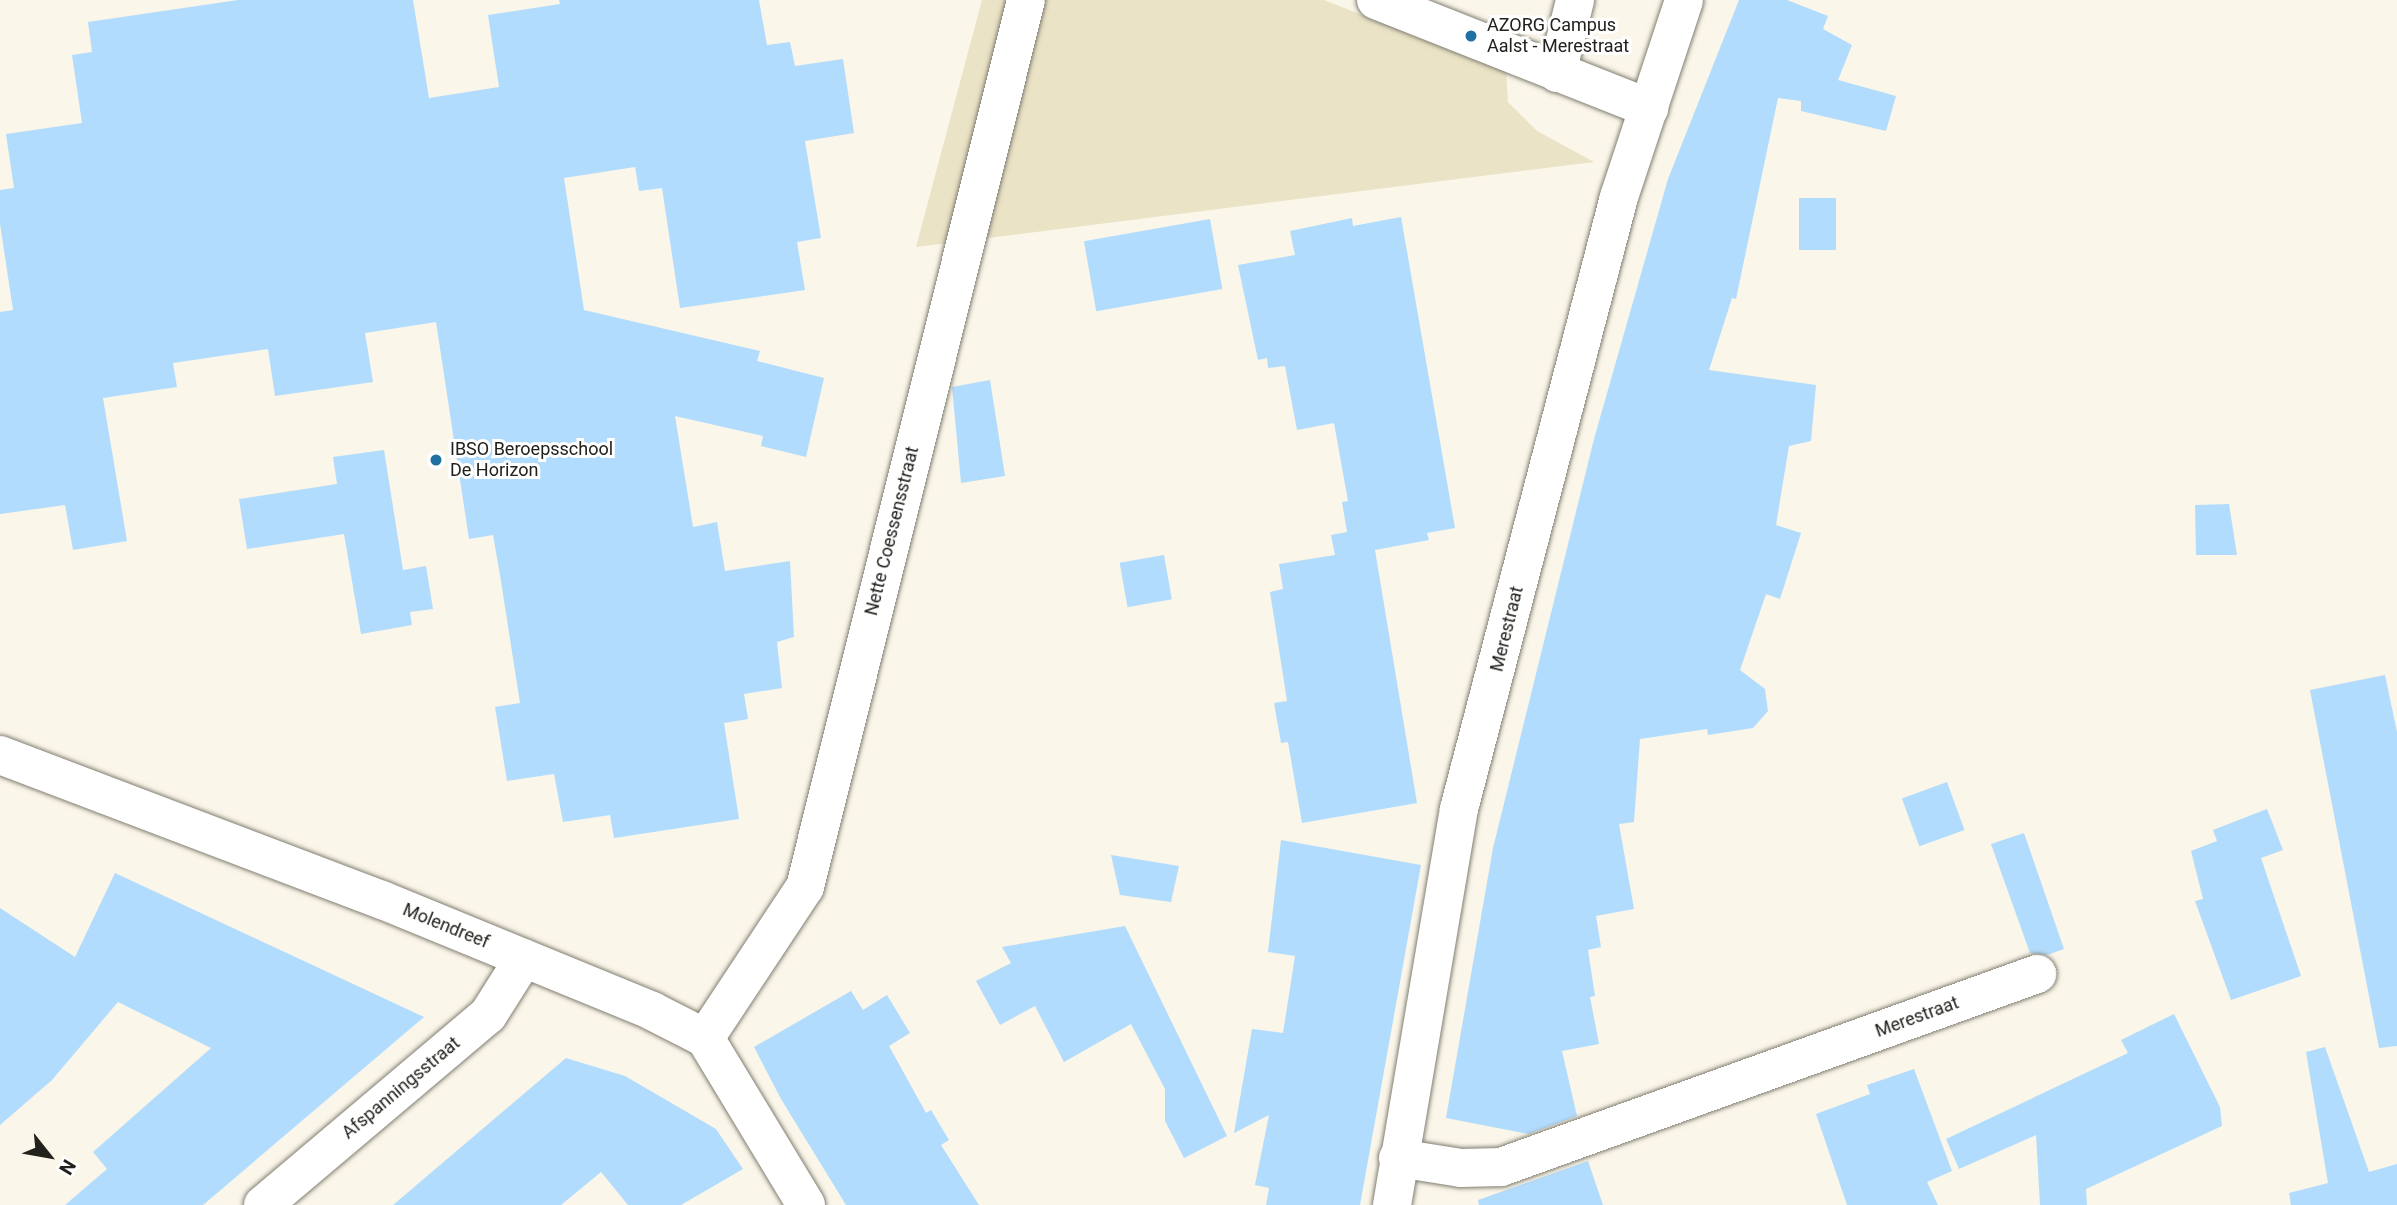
<!DOCTYPE html>
<html>
<head>
<meta charset="utf-8">
<style>
  body { margin:0 }
  #map { position:relative; width:2397px; height:1205px; overflow:hidden; background:#faf6e9; font-family:Roboto,sans-serif }
  div>[style] { position:absolute }
  .green>* { inset:0; background:#eae3c6 }
  .building>* { inset:0; background:#b2dcfd; transform-origin:0 0 }
  .roads { filter:drop-shadow(0 0 2px #817e72) drop-shadow(0 0 2px #817e72) }
  .minor>* { height:38px; margin:-19px; padding:0 19px; transform-origin:19px; border-radius:19px; background:#fff }
  .dots>* { width:19px; height:19px; translate:-50% -50%; box-sizing:border-box; border:4px solid #fff; border-radius:50% }
  span { translate:-50% -50%; white-space:nowrap; text-align:center; line-height:1.15; -webkit-text-stroke:6px #fff; paint-order:stroke }
  .poi-label { font-size:18px; color:#22211c }
  .left { translate:0 -50%; text-align:left }
  .street-label { font-size:18px; color:#22211c }
  .north { position:absolute; left:14px; top:1121px; width:70px; height:70px; -webkit-text-stroke:5px #fff; paint-order:stroke; rotate:121deg; font-size:19px; font-weight:700; line-height:28px; text-align:center; color:#22211c }
  .north::after { content:''; display:block; margin:auto; width:24px; height:32px; background:#22211c; clip-path:polygon(50% 0,100% 100%,50% 72%,0 100%) }
</style>
</head>
<body>
<div id="map">
  <div class="green">
    <i style="clip-path:polygon(982px 0,1324px 0,1506px 72px,1508px 102px,1537px 131px,1594px 162px,916px 247px)"></i>
  </div>
  <div class="building">
    <i style="clip-path:polygon(238px 0,413px 0,429px 98px,499px 87px,488px 15px,560px 4px,559px 0,759px 0,767px 45px,790px 42px,795px 66px,843px 59px,854px 133px,805px 141px,821px 238px,797px 242px,805px 290px,680px 308px,662px 188px,639px 191px,635px 167px,564px 178px,584px 310px,760px 351px,757px 361px,824px 378px,806px 457px,761px 446px,763px 436px,675px 416px,693px 527px,717px 522px,725px 571px,790px 561px,794px 637px,777px 642px,782px 688px,744px 694px,748px 719px,724px 723px,739px 819px,614px 838px,610px 815px,563px 822px,554px 774px,507px 781px,495px 707px,520px 703px,500px 575px,493px 535px,469px 539px,436px 322px,365px 333px,373px 382px,275px 396px,268px 349px,173px 363px,177px 387px,103px 398px,127px 541px,73px 550px,65px 505px,0 514px,0 312px,13px 310px,0 224px,0 190px,14px 188px,6px 134px,82px 123px,72px 55px,92px 52px,88px 22px)"></i>
    <i style="clip-path:polygon(1739px 0,1787px 0,1828px 16px,1823px 29px,1852px 45px,1838px 80px,1896px 96px,1886px 131px,1801px 111px,1801px 101px,1778px 98px,1736px 299px,1732px 298px,1709px 370px,1816px 385px,1811px 441px,1789px 446px,1776px 525px,1801px 533px,1780px 599px,1766px 594px,1740px 670px,1765px 689px,1768px 711px,1753px 728px,1708px 735px,1707px 729px,1640px 739px,1634px 822px,1619px 824px,1634px 909px,1596px 916px,1601px 947px,1588px 950px,1595px 996px,1590px 997px,1599px 1044px,1562px 1051px,1577px 1116px,1529px 1134px,1446px 1118px,1493px 848px,1594px 439px,1668px 179px)"></i>
    <i style="left:1799px;top:198px;width:37px;height:52px"></i>
    <i style="clip-path:polygon(1401px 217px,1455px 528px,1427px 533px,1429px 540px,1375px 550px,1417px 803px,1302px 823px,1288px 742px,1281px 743px,1274px 703px,1287px 701px,1270px 592px,1283px 589px,1279px 564px,1335px 555px,1331px 535px,1347px 532px,1342px 502px,1348px 501px,1334px 423px,1297px 430px,1285px 366px,1268px 368px,1267px 358px,1258px 360px,1238px 265px,1295px 255px,1290px 231px,1352px 218px,1353px 226px)"></i>
    <i style="left:1210px;top:219px;width:71px;height:128px;rotate:80deg"></i>
    <i style="clip-path:polygon(990px 380px,1005px 476px,961px 483px,952px 387px)"></i>
    <i style="clip-path:polygon(384px 450px,403px 570px,426px 566px,433px 609px,410px 612px,412px 625px,361px 634px,344px 534px,247px 549px,239px 499px,337px 484px,333px 457px)"></i>
    <i style="clip-path:polygon(2229px 504px,2237px 555px,2196px 555px,2195px 505px)"></i>
    <i style="left:1164px;top:555px;width:45px;height:45px;rotate:80deg"></i>
    <i style="clip-path:polygon(2385px 675px,2397px 732px,2397px 1046px,2379px 1048px,2310px 690px)"></i>
    <i style="left:1947px;top:782px;width:51px;height:48px;rotate:70deg"></i>
    <i style="clip-path:polygon(2267px 809px,2283px 850px,2261px 858px,2301px 976px,2231px 1000px,2195px 901px,2203px 899px,2191px 851px,2217px 841px,2213px 830px)"></i>
    <i style="clip-path:polygon(2024px 833px,2064px 949px,2047px 955px,2030px 953px,1991px 844px)"></i>
    <i style="clip-path:polygon(1281px 840px,1421px 865px,1360px 1205px,1266px 1205px,1269px 1188px,1255px 1185px,1269px 1115px,1234px 1133px,1252px 1029px,1283px 1033px,1295px 956px,1268px 952px)"></i>
    <i style="clip-path:polygon(1111px 855px,1179px 866px,1171px 902px,1120px 895px)"></i>
    <i style="clip-path:polygon(115px 873px,424px 1017px,203px 1205px,65px 1205px,107px 1169px,93px 1152px,211px 1048px,118px 1002px,52px 1080px,0 1125px,0 908px,75px 957px)"></i>
    <i style="clip-path:polygon(1125px 926px,1227px 1136px,1184px 1158px,1165px 1121px,1165px 1089px,1131px 1024px,1064px 1062px,1035px 1006px,1000px 1025px,976px 981px,1011px 963px,1002px 947px)"></i>
    <i style="clip-path:polygon(851px 991px,863px 1010px,887px 995px,910px 1033px,889px 1046px,926px 1113px,931px 1110px,949px 1140px,941px 1145px,979px 1205px,846px 1205px,781px 1099px,754px 1047px)"></i>
    <i style="clip-path:polygon(2174px 1014px,2220px 1107px,2222px 1126px,2086px 1189px,2087px 1205px,2040px 1205px,2036px 1135px,1959px 1169px,1946px 1139px,2128px 1053px,2121px 1040px)"></i>
    <i style="clip-path:polygon(2325px 1047px,2369px 1172px,2397px 1164px,2397px 1205px,2291px 1205px,2289px 1193px,2328px 1183px,2306px 1052px)"></i>
    <i style="clip-path:polygon(566px 1058px,625px 1076px,716px 1129px,743px 1169px,681px 1205px,628px 1205px,601px 1172px,561px 1205px,393px 1205px)"></i>
    <i style="clip-path:polygon(1914px 1069px,1952px 1171px,1927px 1182px,1938px 1205px,1847px 1205px,1816px 1114px,1870px 1094px,1867px 1085px)"></i>
    <i style="clip-path:polygon(1588px 1161px,1603px 1205px,1479px 1205px,1478px 1200px)"></i>
  </div>
  <div class="roads">
    <div class="minor">
      <i style="left:1376px;top:0;width:294px;rotate:21.6deg"></i>
      <i style="left:1557px;top:73px;width:75px;rotate:-76.1deg"></i>
      <i style="left:0;top:755px;width:409px;rotate:20.8deg"></i>
      <i style="left:382px;top:900px;width:292px;rotate:22.3deg"></i>
      <i style="left:652px;top:1011px;width:59px;rotate:27deg"></i>
      <i style="left:705px;top:1038px;width:195px;rotate:58.8deg"></i>
      <i style="left:705px;top:1038px;width:181px;rotate:-56.5deg"></i>
      <i style="left:805px;top:887px;width:914px;rotate:-76.01deg"></i>
      <i style="left:1398px;top:1158px;width:64px;rotate:9deg"></i>
      <i style="left:1461px;top:1168px;width:40px;rotate:-1.4deg"></i>
      <i style="left:1501px;top:1167px;width:570px;rotate:-19.8deg"></i>
      <i style="left:263px;top:1205px;width:294px;rotate:-40.2deg"></i>
      <i style="left:488px;top:1015px;width:67px;rotate:-57.7deg"></i>
      <i style="left:1392px;top:1205px;width:402px;rotate:-80.4deg"></i>
      <i style="left:1459px;top:809px;width:633px;rotate:-75.35deg"></i>
      <i style="left:1619px;top:197px;width:207px;rotate:-71.7deg"></i>
    </div>
  </div>
  <div class="dots">
    <i style="left:1471px;top:36px;background:#2170a2"></i>
    <i style="left:436px;top:460px;background:#2170a2"></i>
  </div>
  <div class="poi-label">
    <span class="left" style="left:1487px;top:36px">AZORG Campus<br>Aalst - Merestraat</span>
    <span class="left" style="left:450px;top:460px">IBSO Beroepsschool<br>De Horizon</span>
  </div>
  <div class="street-label">
    <span style="left:892px;top:531px;rotate:-76deg">Nette Coessensstraat</span>
    <span style="left:1507px;top:629px;rotate:-76deg">Merestraat</span>
    <span style="left:446px;top:926px;rotate:22deg">Molendreef</span>
    <span style="left:1917px;top:1017px;rotate:-20deg">Merestraat</span>
    <span style="left:401px;top:1088px;rotate:-40deg">Afspanningsstraat</span>
  </div>
  <div class="north">N</div>
</div>
</body>
</html>
